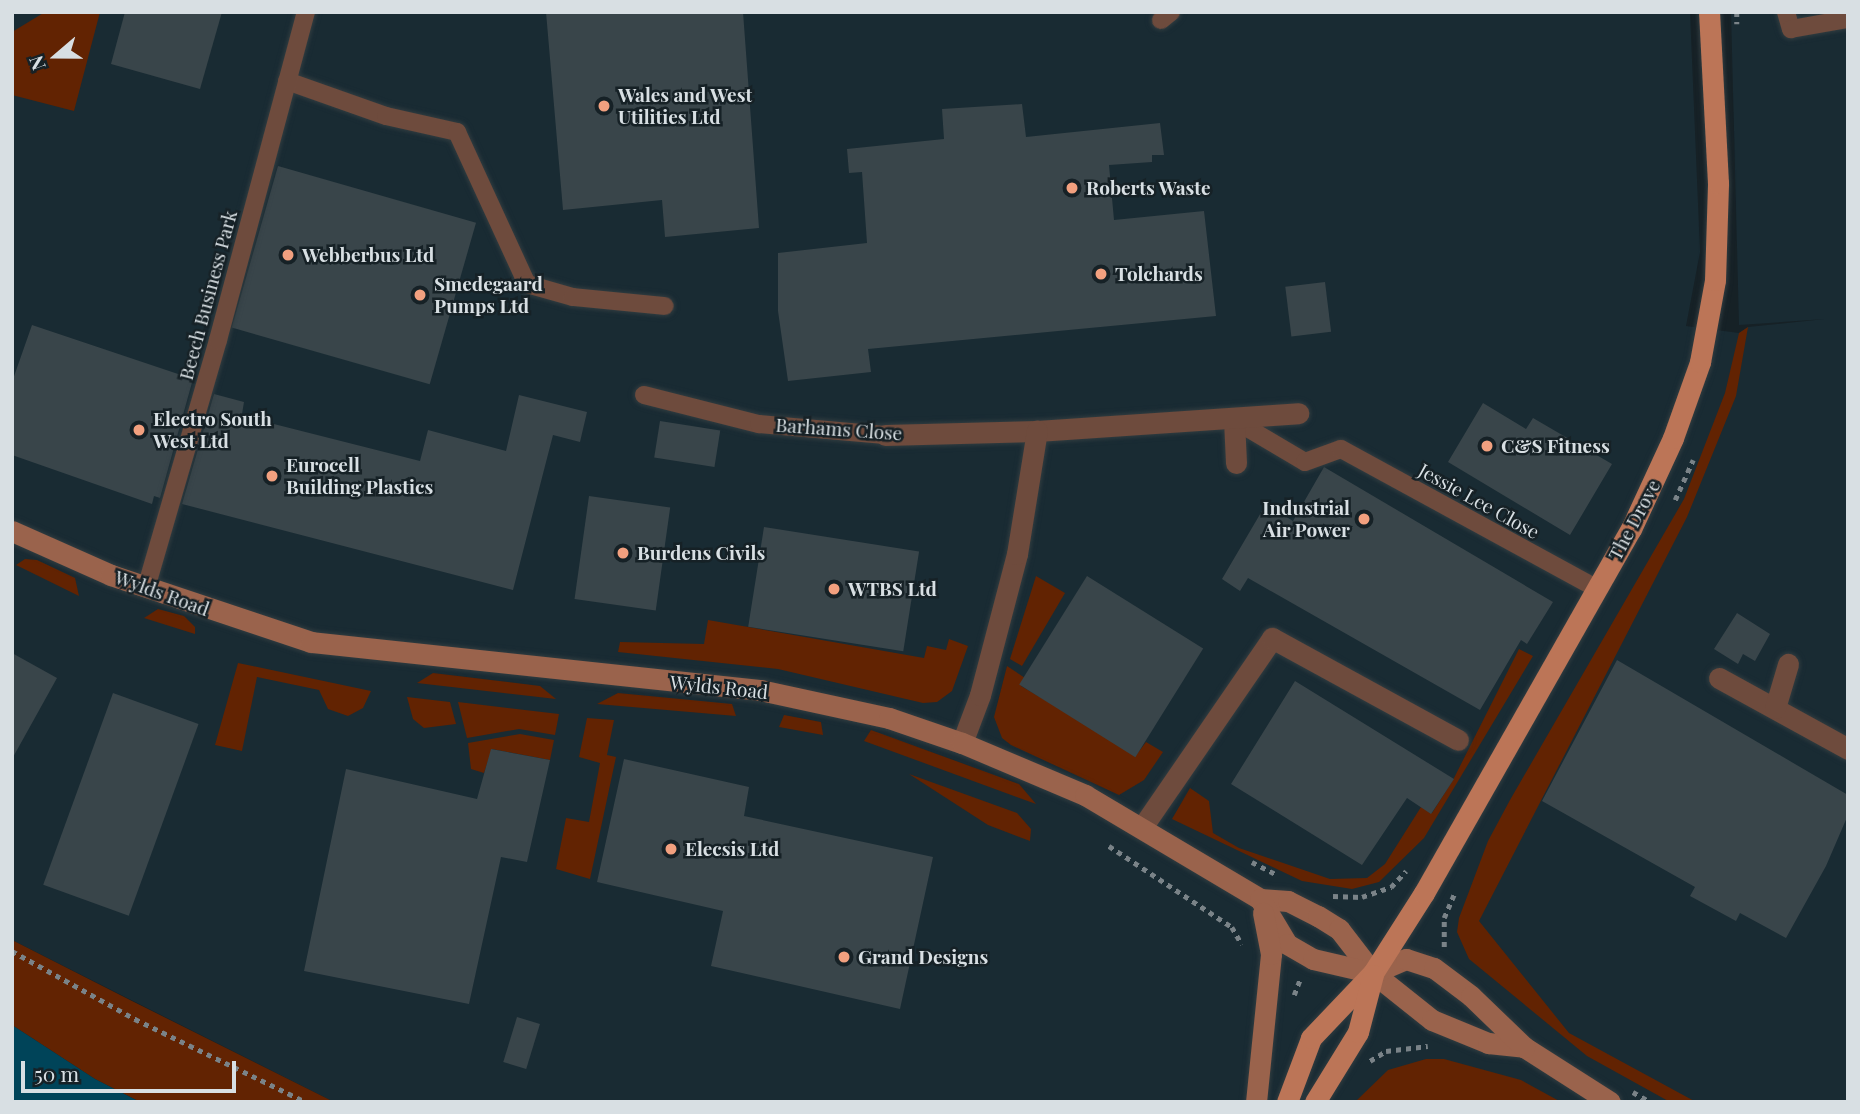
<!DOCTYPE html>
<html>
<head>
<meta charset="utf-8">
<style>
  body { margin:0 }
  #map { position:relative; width:1860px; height:1114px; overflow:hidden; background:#162126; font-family:"Playfair Display",serif }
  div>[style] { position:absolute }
  .built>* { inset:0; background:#192b33 }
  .green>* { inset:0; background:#622302 }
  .water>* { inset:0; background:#004459 }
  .building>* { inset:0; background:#39454a; transform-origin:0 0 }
  .path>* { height:4.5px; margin-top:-2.25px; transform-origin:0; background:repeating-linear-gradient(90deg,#7a8388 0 5px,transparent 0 10px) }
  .roads { filter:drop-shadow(0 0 2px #313c40) drop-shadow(0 0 2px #313c40) }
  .lane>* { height:18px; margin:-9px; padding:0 9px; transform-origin:9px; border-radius:9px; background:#6e4b3d }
  .street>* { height:21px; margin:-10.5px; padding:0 10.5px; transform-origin:10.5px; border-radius:10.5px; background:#6e4b3d }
  .secondary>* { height:21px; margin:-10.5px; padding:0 10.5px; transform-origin:10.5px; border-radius:10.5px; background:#9a634c }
  .primary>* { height:21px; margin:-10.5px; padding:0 10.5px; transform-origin:10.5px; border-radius:10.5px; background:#bc7557 }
  .dots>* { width:19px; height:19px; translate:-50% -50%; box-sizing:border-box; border:4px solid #162126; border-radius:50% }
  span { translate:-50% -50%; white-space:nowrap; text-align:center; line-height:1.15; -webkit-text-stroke:5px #162126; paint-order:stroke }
  .poi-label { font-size:19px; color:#d8dfe3; font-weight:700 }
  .left { translate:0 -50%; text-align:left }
  .right { translate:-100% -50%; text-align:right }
  .street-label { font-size:19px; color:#d8dfe3 }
  .frame { position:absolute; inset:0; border:14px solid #d8dfe3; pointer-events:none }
  .north { position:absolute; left:21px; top:21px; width:70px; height:70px; -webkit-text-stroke:5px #162126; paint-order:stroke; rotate:250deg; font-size:19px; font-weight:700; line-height:28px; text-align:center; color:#d8dfe3 }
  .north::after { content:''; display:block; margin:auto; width:24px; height:32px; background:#d8dfe3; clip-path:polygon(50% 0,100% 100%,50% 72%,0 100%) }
  .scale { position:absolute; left:21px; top:1061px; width:215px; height:32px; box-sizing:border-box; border:4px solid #d8dfe3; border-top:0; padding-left:9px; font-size:21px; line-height:24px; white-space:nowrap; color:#d8dfe3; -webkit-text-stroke:5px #162126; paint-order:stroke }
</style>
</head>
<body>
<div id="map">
  <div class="built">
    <i style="clip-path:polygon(12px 12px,1690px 12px,1700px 252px,1686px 326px,1739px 333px,1748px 327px,1825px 319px,1739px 325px,1731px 12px,1848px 12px,1848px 1102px,334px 1102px,12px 940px)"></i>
  </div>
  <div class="green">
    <i style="clip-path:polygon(45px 12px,100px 12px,74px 111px,12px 95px,12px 32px)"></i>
    <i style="clip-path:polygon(1748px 327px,1736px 396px,1687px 517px,1479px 921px,1569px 1033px,1696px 1102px,1670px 1102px,1587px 1056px,1469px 959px,1457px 932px,1459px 918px,1488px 841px,1510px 800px,1684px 499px,1725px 393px,1739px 333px)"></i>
    <i style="clip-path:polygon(25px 559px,37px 560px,75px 578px,79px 596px,16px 565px)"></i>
    <i style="clip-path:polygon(1036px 576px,1065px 593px,1022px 666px,1010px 659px)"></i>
    <i style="clip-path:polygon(158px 609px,184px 616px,195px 627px,195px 634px,144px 618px)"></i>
    <i style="clip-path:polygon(708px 620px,924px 658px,927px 646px,946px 650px,949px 639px,968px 646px,952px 691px,937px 702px,923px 703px,778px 669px,618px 652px,620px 642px,704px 644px)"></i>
    <i style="clip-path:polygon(1519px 649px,1533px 656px,1424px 838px,1379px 882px,1352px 889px,1302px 881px,1172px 819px,1190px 788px,1209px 801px,1213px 833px,1239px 848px,1330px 879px,1367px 878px,1385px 864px,1421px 807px,1432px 813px,1453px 780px)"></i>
    <i style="clip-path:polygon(238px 663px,371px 691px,363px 708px,348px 716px,328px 709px,319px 690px,257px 677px,242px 751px,215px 745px)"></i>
    <i style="clip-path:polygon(1007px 666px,1025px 678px,1021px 686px,1137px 754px,1146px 742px,1163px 752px,1144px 780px,1119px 795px,1011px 745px,1002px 738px,994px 717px)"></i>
    <i style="clip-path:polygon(433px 673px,540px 686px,556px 699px,417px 683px)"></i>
    <i style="clip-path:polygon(618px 693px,732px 704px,736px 716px,597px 704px)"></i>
    <i style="clip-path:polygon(407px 697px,450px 702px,456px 724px,424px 728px,413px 719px)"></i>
    <i style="clip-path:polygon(458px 702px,559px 714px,555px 735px,519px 729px,467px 738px)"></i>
    <i style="clip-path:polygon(784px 715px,821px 722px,823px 735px,779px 727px)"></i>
    <i style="clip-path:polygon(587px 718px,614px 720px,607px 755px,616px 757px,590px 879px,556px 869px,566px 818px,589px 822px,600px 763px,579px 757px)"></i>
    <i style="clip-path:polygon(871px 730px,1019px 784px,1036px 804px,864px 741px)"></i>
    <i style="clip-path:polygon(520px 734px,554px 740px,550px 760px,492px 749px,484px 773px,471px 769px,468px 743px)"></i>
    <i style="clip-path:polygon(909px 774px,1017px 813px,1031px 829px,1030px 841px,988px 825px)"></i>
    <i style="clip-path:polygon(12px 940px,130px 1000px,334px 1102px,140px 1102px,95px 1079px,12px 1025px)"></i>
    <i style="clip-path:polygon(1426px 1059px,1444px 1059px,1521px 1080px,1561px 1102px,1355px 1102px,1388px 1070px)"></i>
  </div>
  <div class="water">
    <i style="clip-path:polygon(12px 1025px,95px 1079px,140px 1102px,12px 1102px)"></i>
  </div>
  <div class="building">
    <i style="clip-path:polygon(125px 12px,222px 12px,200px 89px,111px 64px)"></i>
    <i style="clip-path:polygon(546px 12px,743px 12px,759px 228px,665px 237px,662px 200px,563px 210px)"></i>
    <i style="clip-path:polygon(1022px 104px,1026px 137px,1160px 123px,1164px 155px,1152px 155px,1152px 162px,1109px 165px,1114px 220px,1204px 211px,1216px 316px,868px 349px,871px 372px,788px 381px,778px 311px,778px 253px,867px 243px,862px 172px,849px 173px,847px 149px,944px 139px,942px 109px)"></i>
    <i style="left:278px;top:166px;width:206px;height:168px;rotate:16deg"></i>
    <i style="left:1325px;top:282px;width:50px;height:40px;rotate:83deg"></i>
    <i style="clip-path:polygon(32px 325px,193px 379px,160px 498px,154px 496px,152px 504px,12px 455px,12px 382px)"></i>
    <i style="clip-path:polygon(214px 394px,244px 402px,242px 414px,262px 421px,420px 461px,428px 430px,506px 451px,519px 395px,587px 412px,580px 442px,553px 435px,513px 590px,182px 504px)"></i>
    <i style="clip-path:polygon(1483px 403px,1526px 429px,1533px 418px,1612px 464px,1570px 535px,1448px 462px)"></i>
    <i style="left:660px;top:421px;width:61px;height:37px;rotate:9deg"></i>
    <i style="clip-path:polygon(1324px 467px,1553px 602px,1527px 644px,1521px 640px,1480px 710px,1248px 578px,1240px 591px,1222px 579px,1266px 504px,1293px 521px)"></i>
    <i style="left:589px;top:496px;width:82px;height:104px;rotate:8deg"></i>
    <i style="left:764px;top:527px;width:157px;height:101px;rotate:9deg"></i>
    <i style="left:1087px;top:576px;width:137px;height:128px;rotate:32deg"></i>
    <i style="clip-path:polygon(1737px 613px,1770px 634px,1755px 661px,1743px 654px,1738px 664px,1714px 649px)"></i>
    <i style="clip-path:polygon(12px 653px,57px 678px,12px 759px)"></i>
    <i style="clip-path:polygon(1617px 660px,1848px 795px,1848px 815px,1826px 866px,1786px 938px,1740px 913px,1736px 921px,1690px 896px,1695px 887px,1542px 801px)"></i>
    <i style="clip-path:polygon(1295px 681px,1454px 779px,1431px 814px,1407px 798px,1362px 865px,1231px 784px)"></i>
    <i style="left:113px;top:693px;width:91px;height:204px;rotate:20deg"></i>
    <i style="clip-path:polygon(491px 749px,550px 760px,527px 862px,501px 857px,469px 1004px,304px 971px,346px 769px,477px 799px)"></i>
    <i style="clip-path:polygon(624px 759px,749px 787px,744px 816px,933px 857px,900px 1009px,711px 966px,723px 911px,597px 882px)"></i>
    <i style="left:517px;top:1017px;width:24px;height:47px;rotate:17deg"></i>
  </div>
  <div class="path">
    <i style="left:1737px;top:12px;width:12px;rotate:90deg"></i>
    <i style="left:1675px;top:500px;width:44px;rotate:-65.8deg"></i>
    <i style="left:1109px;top:846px;width:147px;rotate:33.4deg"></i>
    <i style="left:1232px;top:927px;width:20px;rotate:60deg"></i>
    <i style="left:1252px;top:862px;width:27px;rotate:27deg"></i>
    <i style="left:1333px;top:896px;width:29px;rotate:2deg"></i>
    <i style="left:1362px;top:897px;width:31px;rotate:-19deg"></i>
    <i style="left:1391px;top:887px;width:22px;rotate:-47deg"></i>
    <i style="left:1444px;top:947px;width:29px;rotate:-90deg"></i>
    <i style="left:1444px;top:918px;width:25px;rotate:-67deg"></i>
    <i style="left:12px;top:951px;width:141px;rotate:28.9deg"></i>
    <i style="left:135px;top:1019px;width:190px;rotate:25.9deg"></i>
    <i style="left:1294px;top:995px;width:19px;rotate:-69deg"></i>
    <i style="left:1370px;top:1061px;width:19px;rotate:-32deg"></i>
    <i style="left:1386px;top:1051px;width:42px;rotate:-6.8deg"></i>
    <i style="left:1633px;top:1092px;width:20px;rotate:30deg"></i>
  </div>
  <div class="roads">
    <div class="lane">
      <i style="left:1786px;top:12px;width:18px;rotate:74deg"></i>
      <i style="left:1791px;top:29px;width:58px;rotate:-10deg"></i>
      <i style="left:1161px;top:20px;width:13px;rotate:-39deg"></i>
      <i style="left:287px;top:81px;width:105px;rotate:19.5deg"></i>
      <i style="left:386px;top:116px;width:73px;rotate:12.7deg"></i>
      <i style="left:457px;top:132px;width:167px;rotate:65.3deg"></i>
      <i style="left:527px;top:284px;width:48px;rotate:15.8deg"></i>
      <i style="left:573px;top:297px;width:92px;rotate:5.6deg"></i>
      <i style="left:644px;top:395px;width:119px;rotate:14.2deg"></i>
      <i style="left:759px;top:424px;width:126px;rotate:5deg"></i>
      <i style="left:1234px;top:420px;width:82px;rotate:30.6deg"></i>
      <i style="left:1305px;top:462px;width:38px;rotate:-20deg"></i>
      <i style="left:1341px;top:449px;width:293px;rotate:28.6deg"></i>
      <i style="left:146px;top:588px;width:258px;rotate:-73.8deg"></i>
      <i style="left:218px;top:340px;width:340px;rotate:-75deg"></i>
    </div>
    <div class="street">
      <i style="left:1234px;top:420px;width:43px;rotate:87.3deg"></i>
      <i style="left:885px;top:435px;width:152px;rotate:-1.5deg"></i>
      <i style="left:1037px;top:431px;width:262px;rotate:-3.9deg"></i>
      <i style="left:1719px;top:678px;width:147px;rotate:28.8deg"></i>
      <i style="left:1775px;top:708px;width:46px;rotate:-73.5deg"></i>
      <i style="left:962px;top:743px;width:51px;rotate:-69.4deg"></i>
      <i style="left:980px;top:695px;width:146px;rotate:-75.3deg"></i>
      <i style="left:1017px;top:554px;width:125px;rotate:-80.8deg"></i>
      <i style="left:1143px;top:826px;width:228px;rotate:-55.5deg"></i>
      <i style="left:1272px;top:638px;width:212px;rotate:28.7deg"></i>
    </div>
    <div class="secondary">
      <i style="left:12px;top:531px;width:108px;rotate:24deg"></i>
      <i style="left:111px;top:575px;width:211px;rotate:18.5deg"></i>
      <i style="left:311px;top:642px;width:452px;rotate:6.1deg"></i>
      <i style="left:760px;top:690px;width:132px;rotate:12.2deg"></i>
      <i style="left:889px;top:718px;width:77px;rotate:18.9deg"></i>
      <i style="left:962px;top:743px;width:134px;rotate:22.9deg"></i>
      <i style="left:1085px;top:795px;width:204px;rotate:30.7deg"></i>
      <i style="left:1260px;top:899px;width:28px;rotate:4deg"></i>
      <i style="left:1288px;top:901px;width:34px;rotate:27deg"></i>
      <i style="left:1318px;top:916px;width:25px;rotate:32deg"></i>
      <i style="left:1339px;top:929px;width:56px;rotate:52.3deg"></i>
      <i style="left:1373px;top:973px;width:75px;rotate:38.5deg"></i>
      <i style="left:1432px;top:1020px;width:61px;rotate:22.3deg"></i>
      <i style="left:1488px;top:1043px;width:36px;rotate:6deg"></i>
      <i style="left:1524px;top:1047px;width:102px;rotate:32.6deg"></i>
      <i style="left:1260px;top:899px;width:52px;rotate:59deg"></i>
      <i style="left:1287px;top:944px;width:30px;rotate:30deg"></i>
      <i style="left:1313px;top:959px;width:62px;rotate:13.1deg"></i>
      <i style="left:1373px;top:973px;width:36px;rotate:-23deg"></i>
      <i style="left:1406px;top:959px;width:29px;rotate:18deg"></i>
      <i style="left:1434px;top:968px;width:46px;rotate:37.1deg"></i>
      <i style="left:1471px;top:996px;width:74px;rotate:43.9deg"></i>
      <i style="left:1256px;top:1102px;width:149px;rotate:-84.2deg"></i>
      <i style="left:1271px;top:954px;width:42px;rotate:-101deg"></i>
    </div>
    <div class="primary">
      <i style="left:1287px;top:1102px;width:68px;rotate:-69.4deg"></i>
      <i style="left:1311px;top:1038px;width:90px;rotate:-46.4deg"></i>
      <i style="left:1373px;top:973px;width:95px;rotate:-57.5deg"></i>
      <i style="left:1424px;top:893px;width:419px;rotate:-60.4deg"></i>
      <i style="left:1631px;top:529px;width:100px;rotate:-65.2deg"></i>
      <i style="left:1673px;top:438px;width:81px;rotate:-70.4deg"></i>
      <i style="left:1700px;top:362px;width:83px;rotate:-79.6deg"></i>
      <i style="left:1715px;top:280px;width:97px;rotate:-88.2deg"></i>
      <i style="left:1718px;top:183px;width:171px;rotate:-93deg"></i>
      <i style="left:1315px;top:1102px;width:82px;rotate:-58.4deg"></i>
      <i style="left:1358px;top:1032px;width:59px;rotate:-75.3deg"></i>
    </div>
  </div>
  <div class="dots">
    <i style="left:604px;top:106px;background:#f2a07f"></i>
    <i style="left:1072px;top:188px;background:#f2a07f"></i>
    <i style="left:288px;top:255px;background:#f2a07f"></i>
    <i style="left:1101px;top:274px;background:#f2a07f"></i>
    <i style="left:420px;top:295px;background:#f2a07f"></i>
    <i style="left:139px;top:430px;background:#f2a07f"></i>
    <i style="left:1487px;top:446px;background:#f2a07f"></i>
    <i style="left:272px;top:476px;background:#f2a07f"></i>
    <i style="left:1364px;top:519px;background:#f2a07f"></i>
    <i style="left:623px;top:553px;background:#f2a07f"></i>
    <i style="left:834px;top:589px;background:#f2a07f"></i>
    <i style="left:671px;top:849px;background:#f2a07f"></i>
    <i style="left:844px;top:957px;background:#f2a07f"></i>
  </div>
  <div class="poi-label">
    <span class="left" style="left:618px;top:106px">Wales and West<br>Utilities Ltd</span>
    <span class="left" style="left:1086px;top:188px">Roberts Waste</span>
    <span class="left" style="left:302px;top:255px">Webberbus Ltd</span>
    <span class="left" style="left:1115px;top:274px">Tolchards</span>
    <span class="left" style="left:434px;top:295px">Smedegaard<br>Pumps Ltd</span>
    <span class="left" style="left:153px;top:430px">Electro South<br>West Ltd</span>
    <span class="left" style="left:1501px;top:446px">C&amp;S Fitness</span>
    <span class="left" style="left:286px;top:476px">Eurocell<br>Building Plastics</span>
    <span class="right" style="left:1350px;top:519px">Industrial<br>Air Power</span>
    <span class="left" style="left:637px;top:553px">Burdens Civils</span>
    <span class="left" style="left:848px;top:589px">WTBS Ltd</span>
    <span class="left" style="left:685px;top:849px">Elecsis Ltd</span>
    <span class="left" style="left:858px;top:957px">Grand Designs</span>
  </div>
  <div class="street-label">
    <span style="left:208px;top:295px;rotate:-75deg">Beech Business Park</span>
    <span style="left:839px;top:429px;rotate:4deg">Barhams Close</span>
    <span style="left:1479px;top:501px;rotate:29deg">Jessie Lee Close</span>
    <span style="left:1634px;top:520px;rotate:-62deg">The Drove</span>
    <span style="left:162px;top:593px;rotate:20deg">Wylds Road</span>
    <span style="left:719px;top:687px;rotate:6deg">Wylds Road</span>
  </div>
  <div class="frame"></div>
  <div class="north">N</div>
  <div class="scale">50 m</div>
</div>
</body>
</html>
